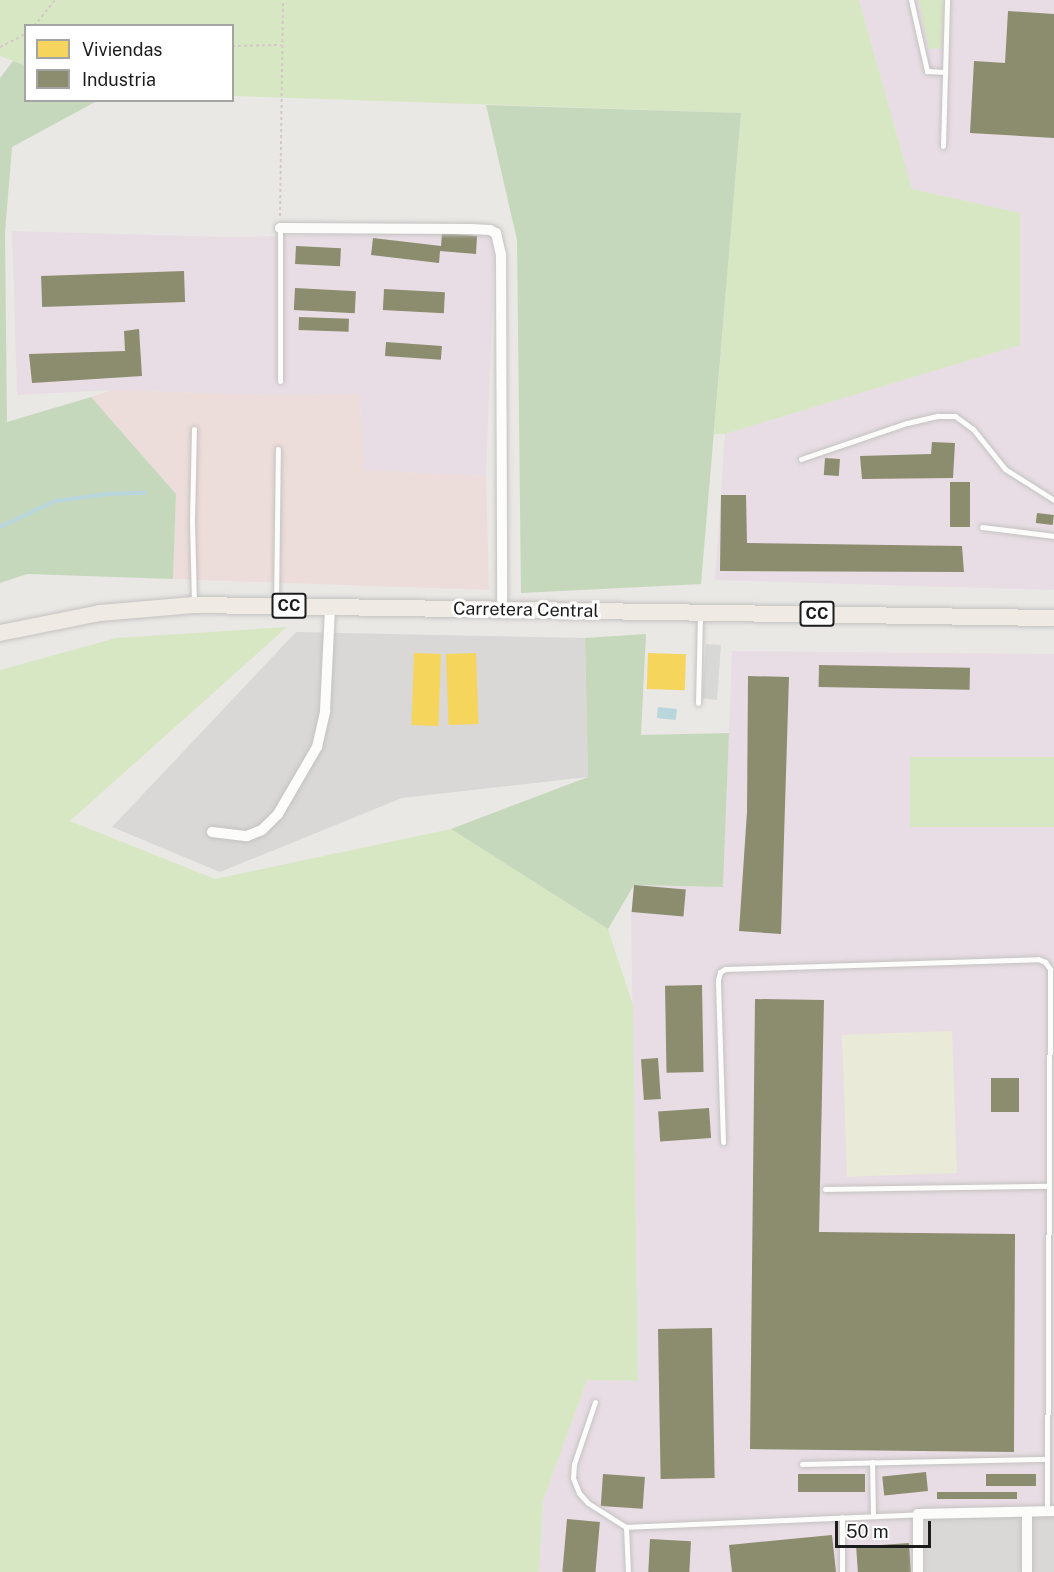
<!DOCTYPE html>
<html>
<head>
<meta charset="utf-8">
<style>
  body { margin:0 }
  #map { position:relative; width:1054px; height:1572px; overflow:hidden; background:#eae8e5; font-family:"Public Sans",sans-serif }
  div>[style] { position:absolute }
  .residential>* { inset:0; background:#d9d8d6; transform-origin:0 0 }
  .commercial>* { inset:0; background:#ecdcda }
  .industrial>* { inset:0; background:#e8dde4 }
  .religious>* { inset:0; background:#d8d8d6; transform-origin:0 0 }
  .farmland>* { inset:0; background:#eaead8; transform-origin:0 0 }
  .grass>* { inset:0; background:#d7e7c4; transform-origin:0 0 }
  .forest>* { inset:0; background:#c6d8bb }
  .water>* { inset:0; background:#b9d6dd; transform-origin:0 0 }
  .homes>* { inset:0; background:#f6d55c; transform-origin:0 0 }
  .industry>* { inset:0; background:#8c8c6e; transform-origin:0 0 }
  .stream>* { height:4px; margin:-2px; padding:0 2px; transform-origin:2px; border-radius:2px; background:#b9d6dd }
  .path>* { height:2px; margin-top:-1px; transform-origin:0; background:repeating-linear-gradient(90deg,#d5c7c5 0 3px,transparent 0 6px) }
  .roads { filter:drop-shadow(0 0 2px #c3c2c1) drop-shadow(0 0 2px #c3c2c1) }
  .service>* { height:5px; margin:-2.5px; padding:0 2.5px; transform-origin:2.5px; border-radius:2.5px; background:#fcfcfb }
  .minor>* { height:10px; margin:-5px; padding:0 5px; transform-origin:5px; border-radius:5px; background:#fcfcfb }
  .primary>* { height:16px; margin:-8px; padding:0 8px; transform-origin:8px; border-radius:8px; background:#efeae3 }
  span { translate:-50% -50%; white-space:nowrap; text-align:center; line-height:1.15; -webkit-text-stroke:6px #fff; paint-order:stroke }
  .shield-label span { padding:2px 4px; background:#fff; border:2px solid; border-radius:4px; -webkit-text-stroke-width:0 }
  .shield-label { font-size:16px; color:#1c1c1c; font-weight:700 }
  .street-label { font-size:18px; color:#1c1c1c }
  .legend { position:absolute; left:24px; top:24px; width:210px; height:78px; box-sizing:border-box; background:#fff; border:2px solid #a4a4a4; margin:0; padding:8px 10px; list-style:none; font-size:18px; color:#1c1c1c }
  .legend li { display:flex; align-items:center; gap:12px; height:30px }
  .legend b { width:30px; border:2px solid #a4a4a4 }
  .scale { position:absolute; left:835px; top:1521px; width:96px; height:27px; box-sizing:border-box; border:3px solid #1c1c1c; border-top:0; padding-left:8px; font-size:18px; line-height:21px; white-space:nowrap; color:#1c1c1c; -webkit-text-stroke:4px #fff; paint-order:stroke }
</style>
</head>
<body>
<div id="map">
  <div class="residential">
    <i style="clip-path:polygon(296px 632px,585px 638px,588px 777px,402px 798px,220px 872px,112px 827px)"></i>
    <i style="left:1054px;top:1506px;width:66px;height:129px;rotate:90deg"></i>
  </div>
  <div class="commercial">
    <i style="clip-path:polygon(112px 390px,273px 395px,359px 394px,365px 470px,486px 476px,489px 590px,173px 579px,176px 494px,91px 397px)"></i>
  </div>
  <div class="industrial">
    <i style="clip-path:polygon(859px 0,1054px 0,1054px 590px,715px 580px,725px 434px,1020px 344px,1020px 214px,912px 189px)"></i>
    <i style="clip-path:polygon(12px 231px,231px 237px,442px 233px,495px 236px,486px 476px,365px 470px,359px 394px,273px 395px,112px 390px,17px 395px)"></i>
    <i style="clip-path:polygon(732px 651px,1054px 654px,1054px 1506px,925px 1510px,925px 1572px,539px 1572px,543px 1501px,587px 1380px,638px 1380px,631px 912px,634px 885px,723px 887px)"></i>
  </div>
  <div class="religious">
    <i style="left:706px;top:644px;width:15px;height:55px;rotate:4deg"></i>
  </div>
  <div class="farmland">
    <i style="left:952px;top:1031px;width:142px;height:110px;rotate:88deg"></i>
  </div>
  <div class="grass">
    <i style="clip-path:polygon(0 0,859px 0,912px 189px,1020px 213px,1020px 345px,725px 434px,714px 434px,741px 113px,233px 96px,232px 26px,26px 26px,25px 65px,0 56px)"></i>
    <i style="clip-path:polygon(919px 0,943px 0,942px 48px,929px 49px)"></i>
    <i style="clip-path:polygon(287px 627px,70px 821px,215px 879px,451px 829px,608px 929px,633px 1005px,638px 1381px,587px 1380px,543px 1501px,539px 1572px,0 1572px,0 670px,116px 638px)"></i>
    <i style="left:1054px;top:757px;width:70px;height:144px;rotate:90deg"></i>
  </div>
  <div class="forest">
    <i style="clip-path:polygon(13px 61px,25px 65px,26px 100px,97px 101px,12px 147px,5px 233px,7px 422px,91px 397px,176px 494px,173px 579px,27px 574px,0 583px,0 78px)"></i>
    <i style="clip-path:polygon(486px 105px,741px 113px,701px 584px,521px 593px,517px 240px)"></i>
    <i style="clip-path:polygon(646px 634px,641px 735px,729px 733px,723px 887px,634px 885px,608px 929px,451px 829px,588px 777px,585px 638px)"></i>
  </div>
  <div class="water">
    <i style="left:658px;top:707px;width:19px;height:11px;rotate:6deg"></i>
  </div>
  <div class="homes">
    <i style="left:414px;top:653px;width:27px;height:72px;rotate:2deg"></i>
    <i style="left:476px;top:653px;width:71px;height:30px;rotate:88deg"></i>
    <i style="left:648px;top:653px;width:38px;height:36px;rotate:2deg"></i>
  </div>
  <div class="industry">
    <i style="clip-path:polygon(1008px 11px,1054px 14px,1054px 138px,970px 133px,974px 61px,1005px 63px)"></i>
    <i style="clip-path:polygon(442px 233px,477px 236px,476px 254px,440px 251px,439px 263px,371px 255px,373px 238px,441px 246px)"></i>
    <i style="left:296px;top:246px;width:45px;height:18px;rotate:3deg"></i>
    <i style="left:184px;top:271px;width:31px;height:143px;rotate:88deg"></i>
    <i style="left:295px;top:288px;width:61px;height:22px;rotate:3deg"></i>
    <i style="left:384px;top:289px;width:61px;height:21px;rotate:3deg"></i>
    <i style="left:299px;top:317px;width:50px;height:13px;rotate:2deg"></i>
    <i style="clip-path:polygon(139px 329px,142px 376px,32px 383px,29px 354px,125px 351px,124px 331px)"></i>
    <i style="left:386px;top:342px;width:56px;height:14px;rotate:4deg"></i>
    <i style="clip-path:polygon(932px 442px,955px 443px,953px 478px,862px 479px,860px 456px,931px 454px)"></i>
    <i style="left:825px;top:458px;width:15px;height:17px;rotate:4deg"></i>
    <i style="left:950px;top:482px;width:20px;height:45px"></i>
    <i style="clip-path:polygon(721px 495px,746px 495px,747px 543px,962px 546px,964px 572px,720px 571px)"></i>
    <i style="left:1037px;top:513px;width:17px;height:10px;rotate:7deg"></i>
    <i style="left:819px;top:665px;width:151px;height:22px;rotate:1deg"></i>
    <i style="clip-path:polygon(748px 676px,789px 677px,781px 934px,739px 931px,747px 812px)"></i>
    <i style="left:634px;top:885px;width:52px;height:27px;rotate:5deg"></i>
    <i style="left:702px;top:985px;width:87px;height:37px;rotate:89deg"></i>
    <i style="clip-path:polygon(755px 999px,824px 1000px,819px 1232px,1015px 1234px,1014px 1452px,750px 1449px)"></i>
    <i style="left:658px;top:1058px;width:41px;height:17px;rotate:86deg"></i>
    <i style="left:991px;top:1078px;width:28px;height:34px"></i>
    <i style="left:709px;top:1108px;width:30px;height:51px;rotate:86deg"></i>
    <i style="left:712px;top:1328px;width:150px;height:54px;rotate:89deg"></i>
    <i style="left:926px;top:1472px;width:19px;height:44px;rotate:84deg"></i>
    <i style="left:603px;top:1474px;width:42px;height:32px;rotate:4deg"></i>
    <i style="left:865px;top:1474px;width:18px;height:67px;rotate:90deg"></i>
    <i style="left:1036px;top:1474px;width:12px;height:50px;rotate:90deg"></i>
    <i style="left:937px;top:1492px;width:80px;height:7px"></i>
    <i style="left:567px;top:1519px;width:33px;height:53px;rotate:5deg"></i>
    <i style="clip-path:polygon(832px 1535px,836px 1572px,732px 1572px,729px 1545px)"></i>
    <i style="left:650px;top:1539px;width:41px;height:33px;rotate:3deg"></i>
    <i style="left:909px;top:1543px;width:29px;height:53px;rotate:86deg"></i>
  </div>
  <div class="stream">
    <i style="left:0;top:527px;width:61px;rotate:-25.3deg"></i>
    <i style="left:55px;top:501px;width:53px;rotate:-7.5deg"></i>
    <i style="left:108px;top:494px;width:37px;rotate:-2deg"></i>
  </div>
  <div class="path">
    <i style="left:34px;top:26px;width:33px;rotate:-51deg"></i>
    <i style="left:232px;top:46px;width:49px;rotate:-1.2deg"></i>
    <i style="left:0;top:47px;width:29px;rotate:-27deg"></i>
    <i style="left:280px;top:216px;width:216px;rotate:-89.2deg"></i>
  </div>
  <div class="roads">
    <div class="service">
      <i style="left:911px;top:0;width:73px;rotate:77.3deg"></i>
      <i style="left:927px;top:71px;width:18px;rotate:3deg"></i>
      <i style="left:943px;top:146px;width:146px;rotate:-88.4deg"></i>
      <i style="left:280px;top:381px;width:153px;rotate:-90deg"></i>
      <i style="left:801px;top:459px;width:112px;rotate:-18.8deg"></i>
      <i style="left:907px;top:423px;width:32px;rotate:-13deg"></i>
      <i style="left:938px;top:416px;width:17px"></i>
      <i style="left:955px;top:416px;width:22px;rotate:36deg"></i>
      <i style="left:973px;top:429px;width:51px;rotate:51.3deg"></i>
      <i style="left:1005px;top:469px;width:58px;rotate:32.3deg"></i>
      <i style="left:982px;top:527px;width:73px;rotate:7.1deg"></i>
      <i style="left:194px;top:603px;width:81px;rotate:-91.4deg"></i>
      <i style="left:192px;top:522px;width:93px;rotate:-88.8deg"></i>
      <i style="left:276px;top:605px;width:156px;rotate:-89.3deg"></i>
      <i style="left:698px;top:703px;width:89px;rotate:-88.7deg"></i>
      <i style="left:723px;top:1142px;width:162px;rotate:-91.8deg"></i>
      <i style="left:718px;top:980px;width:8px;rotate:-76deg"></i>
      <i style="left:720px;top:972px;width:6px;rotate:-31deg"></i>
      <i style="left:725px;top:969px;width:313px;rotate:-1.8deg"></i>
      <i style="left:1038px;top:959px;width:8px;rotate:23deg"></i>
      <i style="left:1045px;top:962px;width:9px;rotate:54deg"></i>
      <i style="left:1050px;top:969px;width:543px;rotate:90.32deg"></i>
      <i style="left:825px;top:1189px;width:223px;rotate:-0.8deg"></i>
      <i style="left:595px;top:1402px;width:65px;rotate:108.7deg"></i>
      <i style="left:574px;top:1464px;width:14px;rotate:94deg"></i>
      <i style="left:573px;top:1478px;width:16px;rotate:68deg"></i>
      <i style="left:579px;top:1493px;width:13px;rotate:48deg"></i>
      <i style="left:588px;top:1503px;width:45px;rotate:32.3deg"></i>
      <i style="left:626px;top:1527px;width:292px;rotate:-2.5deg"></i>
      <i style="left:872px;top:1462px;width:54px;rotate:88.9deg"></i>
      <i style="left:802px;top:1464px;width:245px;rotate:-1.2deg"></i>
      <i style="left:842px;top:1517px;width:55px;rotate:90deg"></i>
      <i style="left:626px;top:1527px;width:45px;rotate:87.5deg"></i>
    </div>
    <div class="minor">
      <i style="left:280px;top:228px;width:191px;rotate:0.3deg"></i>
      <i style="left:471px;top:229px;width:19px;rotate:3deg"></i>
      <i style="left:490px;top:230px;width:7px;rotate:27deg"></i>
      <i style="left:496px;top:233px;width:23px;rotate:77deg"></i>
      <i style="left:501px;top:255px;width:355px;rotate:89.8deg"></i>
      <i style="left:212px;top:832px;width:35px;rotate:7deg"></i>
      <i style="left:247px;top:836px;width:16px;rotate:-22deg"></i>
      <i style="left:262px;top:830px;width:23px;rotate:-45deg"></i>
      <i style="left:278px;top:814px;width:78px;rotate:-59.8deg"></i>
      <i style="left:317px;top:747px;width:37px;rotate:-77deg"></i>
      <i style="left:325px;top:711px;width:104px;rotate:-87.2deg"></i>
      <i style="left:1027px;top:1512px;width:60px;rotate:90deg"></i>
      <i style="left:918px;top:1572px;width:58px;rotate:-90deg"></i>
      <i style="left:918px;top:1514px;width:136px;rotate:-1.3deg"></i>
    </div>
    <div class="primary">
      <i style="left:0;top:633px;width:102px;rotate:-11.3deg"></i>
      <i style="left:100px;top:613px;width:94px;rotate:-4.9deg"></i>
      <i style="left:194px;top:605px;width:860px;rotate:0.87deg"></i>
    </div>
  </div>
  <div class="shield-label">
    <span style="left:289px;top:606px">CC</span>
    <span style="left:817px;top:614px">CC</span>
  </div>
  <div class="street-label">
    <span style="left:526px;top:610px;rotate:1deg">Carretera Central</span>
  </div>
  <ul class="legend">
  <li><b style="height:16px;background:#f6d55c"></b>Viviendas</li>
  <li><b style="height:16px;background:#8c8c6e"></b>Industria</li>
  </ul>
  <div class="scale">50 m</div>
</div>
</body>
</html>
